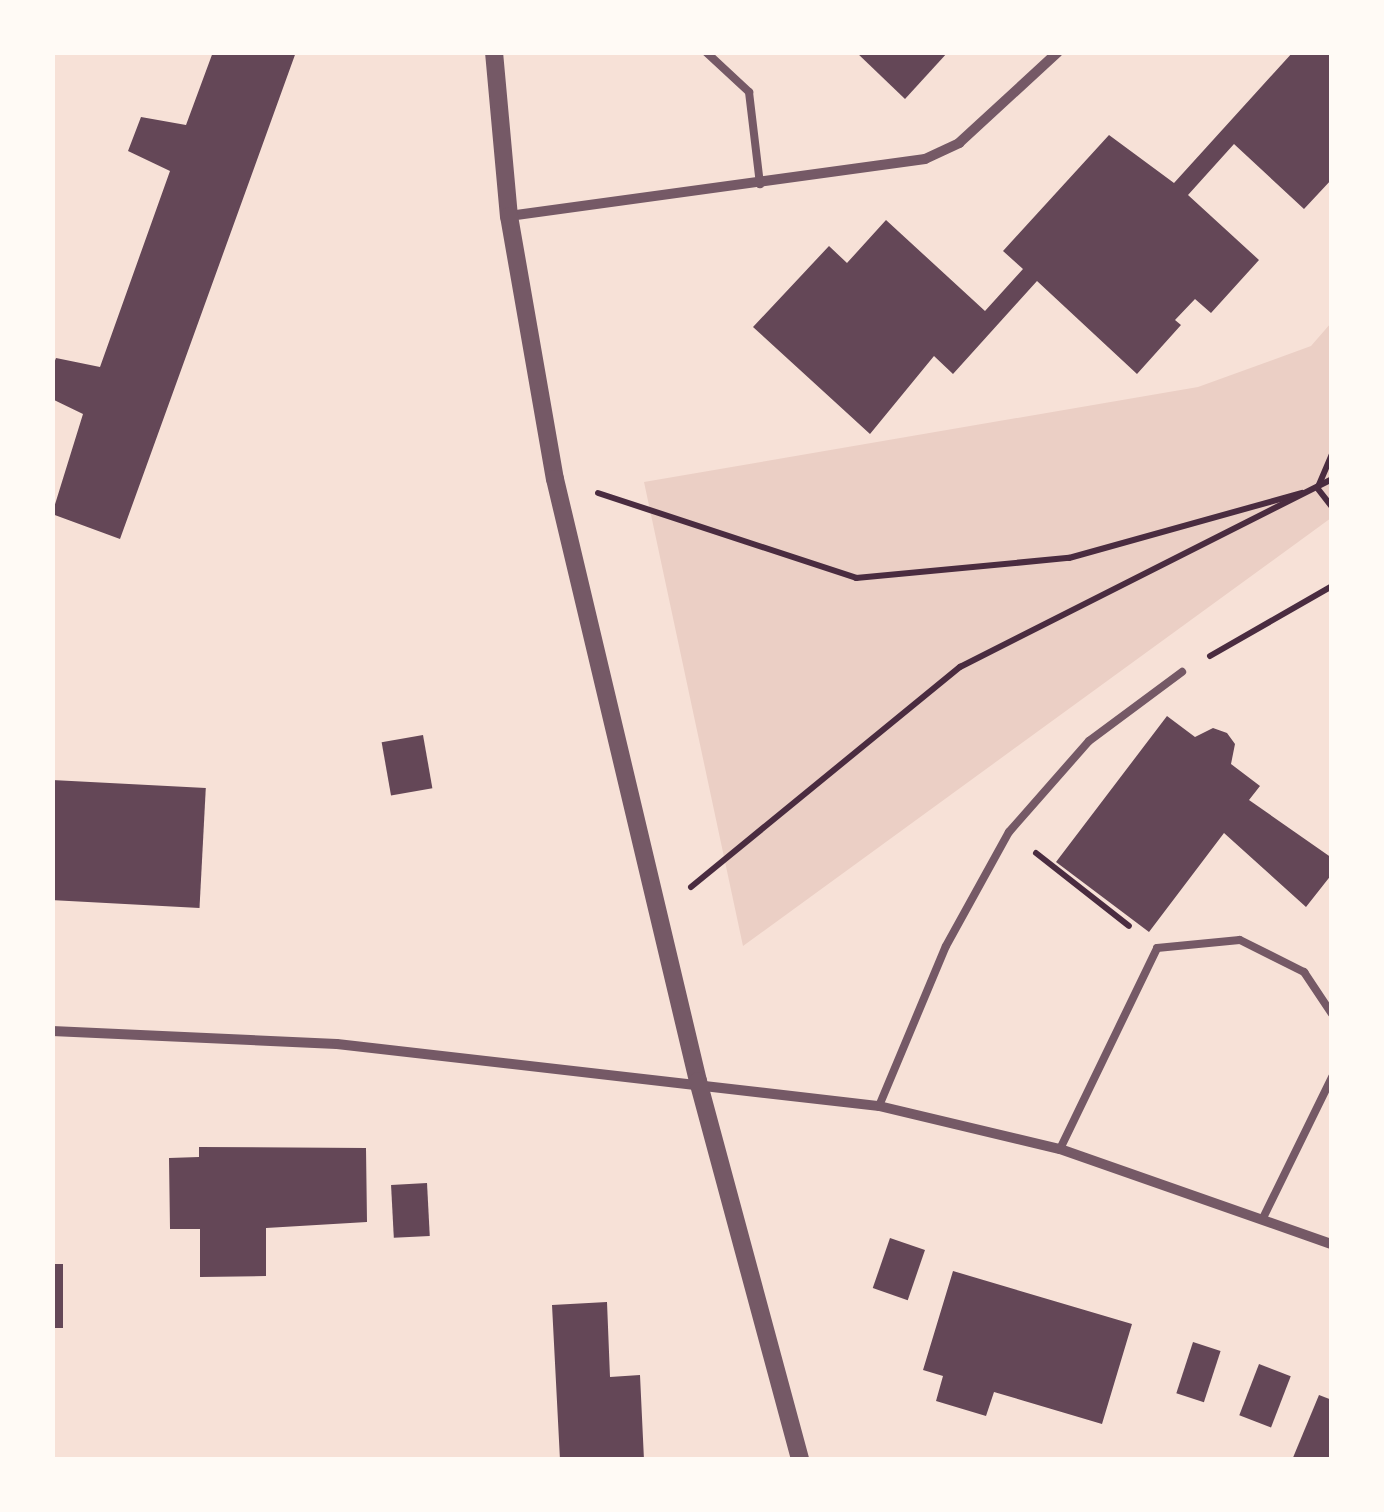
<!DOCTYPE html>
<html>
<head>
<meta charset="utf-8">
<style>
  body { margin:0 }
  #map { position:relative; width:1384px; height:1512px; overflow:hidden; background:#f7e1d7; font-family:"IBM Plex Sans",sans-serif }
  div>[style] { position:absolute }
  .green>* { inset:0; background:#ebcfc5 }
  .building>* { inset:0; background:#644757; transform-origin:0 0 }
  .path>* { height:6px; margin:-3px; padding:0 3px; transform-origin:3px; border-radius:3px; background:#4a2c40 }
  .service>* { height:8px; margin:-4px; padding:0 4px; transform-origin:4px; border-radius:4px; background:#755966 }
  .minor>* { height:10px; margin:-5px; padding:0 5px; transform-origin:5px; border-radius:5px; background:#755966 }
  .tertiary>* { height:18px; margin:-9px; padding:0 9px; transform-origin:9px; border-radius:9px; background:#755966 }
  span { translate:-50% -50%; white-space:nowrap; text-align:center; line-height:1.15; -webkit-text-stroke:8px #fffaf5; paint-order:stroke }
  .frame { position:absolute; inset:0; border:55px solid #fffaf5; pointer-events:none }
</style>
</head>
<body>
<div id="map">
  <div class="green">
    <i style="clip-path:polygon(1331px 323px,1331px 518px,743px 946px,644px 482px,1198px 387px,1311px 346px)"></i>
  </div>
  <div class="building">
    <i style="clip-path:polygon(213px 52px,296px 52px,120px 539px,52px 514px,83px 414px,52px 399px,52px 368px,56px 358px,100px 367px,170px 171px,128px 151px,141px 117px,186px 125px)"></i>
    <i style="clip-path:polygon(856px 52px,948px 52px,905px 99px)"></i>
    <i style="clip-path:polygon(1293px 52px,1332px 52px,1332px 179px,1304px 209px,1234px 144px,1188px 195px,1259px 260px,1211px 313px,1195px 299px,1175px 320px,1181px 325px,1137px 374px,1037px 281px,953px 374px,934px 356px,870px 434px,753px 327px,829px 246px,847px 263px,886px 220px,985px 311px,1023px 269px,1003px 251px,1109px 135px,1174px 183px)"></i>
    <i style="clip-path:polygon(1167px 716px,1195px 737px,1213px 728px,1227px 733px,1235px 744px,1231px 764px,1260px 786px,1249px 800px,1332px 858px,1332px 874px,1306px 907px,1224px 833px,1149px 932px,1056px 862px)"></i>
    <i style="left:423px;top:735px;width:54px;height:42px;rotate:80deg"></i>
    <i style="left:52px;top:780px;width:154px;height:120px;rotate:3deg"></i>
    <i style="clip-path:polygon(199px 1147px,366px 1148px,367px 1222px,266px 1228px,266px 1276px,200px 1277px,200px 1229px,170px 1229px,169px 1158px,199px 1157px)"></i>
    <i style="left:427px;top:1183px;width:53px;height:36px;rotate:87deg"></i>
    <i style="left:890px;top:1238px;width:37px;height:53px;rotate:19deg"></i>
    <i style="left:52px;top:1264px;width:11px;height:64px"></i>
    <i style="clip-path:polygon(953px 1271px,1132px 1324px,1102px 1424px,994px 1392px,986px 1416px,936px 1401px,943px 1376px,923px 1370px)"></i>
    <i style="clip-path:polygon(607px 1302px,610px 1377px,640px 1375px,644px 1460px,560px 1460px,552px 1305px)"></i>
    <i style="left:1193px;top:1342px;width:29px;height:54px;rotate:18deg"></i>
    <i style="left:1259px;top:1364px;width:34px;height:55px;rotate:21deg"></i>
    <i style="clip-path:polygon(1319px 1395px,1332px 1400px,1332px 1460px,1292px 1460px)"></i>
  </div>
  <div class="path">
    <i style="left:1318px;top:487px;width:36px;rotate:-67deg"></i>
    <i style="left:1318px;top:489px;width:23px;rotate:52deg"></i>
    <i style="left:598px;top:493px;width:272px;rotate:18.2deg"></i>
    <i style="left:856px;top:578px;width:214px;rotate:-5.4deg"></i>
    <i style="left:1069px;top:558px;width:242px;rotate:-15.6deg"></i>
    <i style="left:1210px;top:656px;width:141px;rotate:-29.8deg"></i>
    <i style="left:1036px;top:853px;width:118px;rotate:38.1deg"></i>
    <i style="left:691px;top:887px;width:348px;rotate:-39.3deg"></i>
    <i style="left:960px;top:667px;width:417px;rotate:-26.8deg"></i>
  </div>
  <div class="service">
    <i style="left:706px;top:52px;width:59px;rotate:42.9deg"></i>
    <i style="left:749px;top:92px;width:93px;rotate:83.2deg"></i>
    <i style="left:879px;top:1106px;width:173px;rotate:-67.3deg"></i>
    <i style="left:946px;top:946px;width:130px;rotate:-61.1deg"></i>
    <i style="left:1009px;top:832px;width:121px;rotate:-48.7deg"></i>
    <i style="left:1089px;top:741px;width:116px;rotate:-36.6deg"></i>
    <i style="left:1060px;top:1149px;width:223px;rotate:-64.2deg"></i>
    <i style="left:1157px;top:948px;width:83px;rotate:-5.5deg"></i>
    <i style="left:1240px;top:940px;width:72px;rotate:26.6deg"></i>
    <i style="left:1304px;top:972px;width:50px;rotate:56.3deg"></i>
    <i style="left:1264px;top:1216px;width:155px;rotate:-63.9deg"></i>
  </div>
  <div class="minor">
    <i style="left:509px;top:216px;width:420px;rotate:-7.8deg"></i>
    <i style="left:925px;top:159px;width:38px;rotate:-25deg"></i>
    <i style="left:959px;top:143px;width:134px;rotate:-42.6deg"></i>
    <i style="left:52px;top:1031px;width:285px;rotate:2.6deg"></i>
    <i style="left:337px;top:1044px;width:546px;rotate:6.53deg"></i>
    <i style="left:879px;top:1106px;width:186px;rotate:13.4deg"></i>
    <i style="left:1060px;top:1149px;width:288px;rotate:19.3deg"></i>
  </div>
  <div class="tertiary">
    <i style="left:494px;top:52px;width:165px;rotate:84.8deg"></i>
    <i style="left:509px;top:216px;width:267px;rotate:80.1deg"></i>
    <i style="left:555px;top:479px;width:619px;rotate:76.64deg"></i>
    <i style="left:698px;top:1081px;width:392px;rotate:74.9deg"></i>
  </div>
  <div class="frame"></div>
</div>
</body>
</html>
